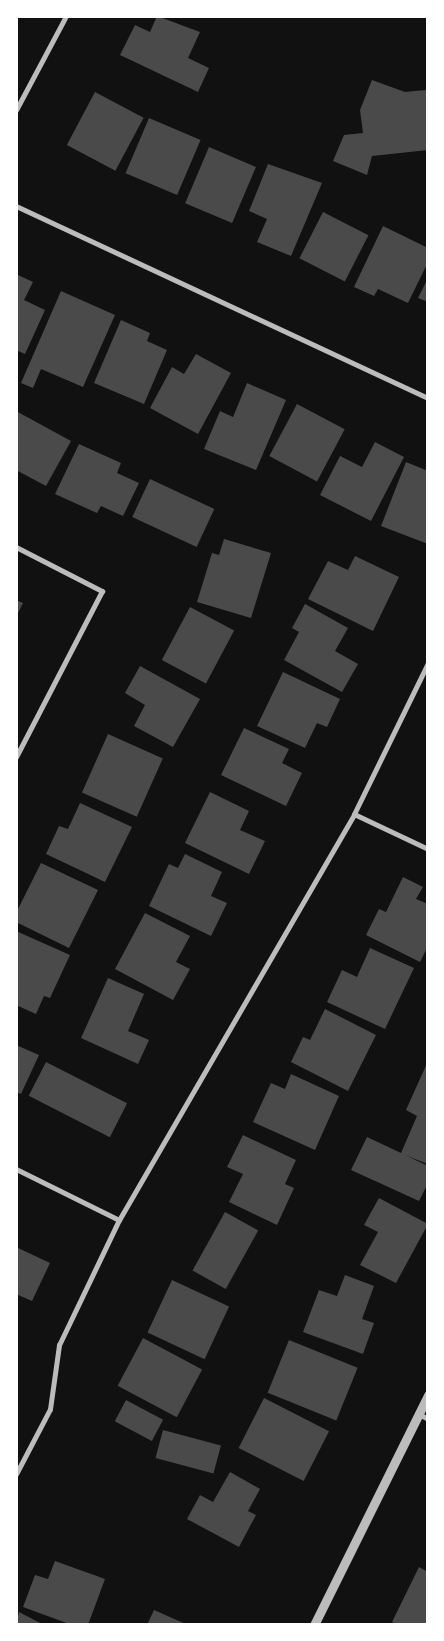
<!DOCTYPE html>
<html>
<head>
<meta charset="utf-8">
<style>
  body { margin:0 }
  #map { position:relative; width:444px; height:1641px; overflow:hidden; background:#111; font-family:"Playfair Display",serif }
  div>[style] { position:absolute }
  .building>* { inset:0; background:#4a4a4a; transform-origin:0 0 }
  .minor>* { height:5px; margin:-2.5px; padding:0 2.5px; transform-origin:2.5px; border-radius:2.5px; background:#bcbcbc }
  .tertiary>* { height:9px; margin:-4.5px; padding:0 4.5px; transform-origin:4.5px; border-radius:4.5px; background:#bcbcbc }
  span { translate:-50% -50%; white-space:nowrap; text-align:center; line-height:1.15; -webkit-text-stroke:4px #fff; paint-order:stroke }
  .frame { position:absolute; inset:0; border:18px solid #fff; pointer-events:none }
</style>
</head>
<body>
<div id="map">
  <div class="building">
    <i style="clip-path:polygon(157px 16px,200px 32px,188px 58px,209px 68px,198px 92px,120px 55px,135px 25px,150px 32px)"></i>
    <i style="clip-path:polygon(372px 80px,405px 92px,426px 90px,428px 150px,372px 156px,367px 175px,333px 161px,344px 135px,363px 133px,360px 110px)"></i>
    <i style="left:95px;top:92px;width:55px;height:60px;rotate:28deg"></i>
    <i style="left:149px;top:118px;width:56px;height:60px;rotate:23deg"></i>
    <i style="left:209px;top:147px;width:51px;height:61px;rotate:23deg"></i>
    <i style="clip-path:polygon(268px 164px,322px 183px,291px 256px,257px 242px,267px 219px,249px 211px)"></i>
    <i style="left:323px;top:212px;width:51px;height:52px;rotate:27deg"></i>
    <i style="clip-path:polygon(383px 226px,428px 248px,428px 262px,408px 303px,378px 289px,374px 296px,354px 287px)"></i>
    <i style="clip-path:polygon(16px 274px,33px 282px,24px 300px,45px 310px,25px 354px,16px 350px)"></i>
    <i style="clip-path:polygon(428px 278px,428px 302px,418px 298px)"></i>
    <i style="clip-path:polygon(61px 291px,115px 315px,83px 387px,41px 369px,33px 388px,21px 383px)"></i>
    <i style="clip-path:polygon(121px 320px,150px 333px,147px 341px,167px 350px,144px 404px,94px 383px)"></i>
    <i style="clip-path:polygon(196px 354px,231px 373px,198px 434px,150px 408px,172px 367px,184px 374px)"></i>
    <i style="clip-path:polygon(247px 383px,286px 400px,256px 470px,204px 449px,220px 411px,233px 417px)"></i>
    <i style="left:297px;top:404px;width:54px;height:59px;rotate:28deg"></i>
    <i style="clip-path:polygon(16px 411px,71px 441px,46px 486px,16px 470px)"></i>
    <i style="clip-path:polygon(375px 442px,404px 457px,371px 521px,320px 495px,340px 456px,362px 467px)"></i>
    <i style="clip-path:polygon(79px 444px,121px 463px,117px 473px,139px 483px,123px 516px,101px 506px,97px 513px,55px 494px)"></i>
    <i style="clip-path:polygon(406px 462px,428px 471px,428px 544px,381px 526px)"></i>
    <i style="left:150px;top:479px;width:71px;height:42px;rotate:25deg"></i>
    <i style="clip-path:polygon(224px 539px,271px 553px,251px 618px,197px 602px,212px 553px,219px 555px)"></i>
    <i style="clip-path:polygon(355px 556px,399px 577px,373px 631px,308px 599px,328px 561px,348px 570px)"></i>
    <i style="clip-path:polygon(16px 600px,23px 603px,16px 617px)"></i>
    <i style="clip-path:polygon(305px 604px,348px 628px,335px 651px,358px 664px,342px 692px,284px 660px,299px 632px,292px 628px)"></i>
    <i style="left:190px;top:607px;width:50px;height:60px;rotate:28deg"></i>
    <i style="clip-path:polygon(140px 666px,200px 699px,173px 747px,134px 726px,145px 705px,125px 693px)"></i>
    <i style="clip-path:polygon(283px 672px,340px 699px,327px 727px,317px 723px,305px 748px,257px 726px)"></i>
    <i style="clip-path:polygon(244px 728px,289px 749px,282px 763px,302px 773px,286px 806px,221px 775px)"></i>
    <i style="left:108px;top:734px;width:60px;height:64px;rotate:24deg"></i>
    <i style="clip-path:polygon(210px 792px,249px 811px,240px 830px,265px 841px,249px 874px,185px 843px)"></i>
    <i style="clip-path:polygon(80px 803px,132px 827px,105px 882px,46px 854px,59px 826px,68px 829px)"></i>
    <i style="clip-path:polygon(185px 854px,222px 872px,211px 896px,227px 903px,211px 936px,149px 906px,169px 864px,178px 868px)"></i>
    <i style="clip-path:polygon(41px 863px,98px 890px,69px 948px,16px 922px,16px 913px)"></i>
    <i style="clip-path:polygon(403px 877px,423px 887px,416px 899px,428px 904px,428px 946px,420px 962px,366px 935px,379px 909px,386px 912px)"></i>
    <i style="clip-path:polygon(145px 913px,190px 936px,176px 962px,190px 969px,173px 1000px,115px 969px)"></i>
    <i style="clip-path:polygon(16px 931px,70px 955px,50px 998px,44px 996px,36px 1014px,16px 1005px)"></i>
    <i style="clip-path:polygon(370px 948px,414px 968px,385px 1029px,327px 1002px,342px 970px,357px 977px)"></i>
    <i style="clip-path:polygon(108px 978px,144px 994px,128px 1031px,149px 1040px,138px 1064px,81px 1038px)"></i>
    <i style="clip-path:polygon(325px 1009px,376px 1035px,348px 1091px,291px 1062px,303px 1037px,310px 1040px)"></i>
    <i style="clip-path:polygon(16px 1045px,39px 1055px,21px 1094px,16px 1092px)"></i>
    <i style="clip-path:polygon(428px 1061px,428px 1164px,407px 1156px,428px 1166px,428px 1183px,419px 1201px,351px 1170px,367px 1137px,401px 1153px,417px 1116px,406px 1110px)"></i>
    <i style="left:46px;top:1062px;width:91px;height:38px;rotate:27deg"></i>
    <i style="clip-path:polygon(291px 1074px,339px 1096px,315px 1150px,253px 1122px,271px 1083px,285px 1089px)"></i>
    <i style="clip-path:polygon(243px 1135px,296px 1160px,285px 1184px,294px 1188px,277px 1225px,229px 1202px,243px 1174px,227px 1167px)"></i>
    <i style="clip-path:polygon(379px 1198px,428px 1224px,396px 1283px,360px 1265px,378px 1232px,364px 1225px)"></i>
    <i style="left:225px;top:1212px;width:38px;height:67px;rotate:29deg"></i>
    <i style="clip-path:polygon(16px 1247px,50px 1263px,32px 1301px,16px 1294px)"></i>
    <i style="clip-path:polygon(345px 1275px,374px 1286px,362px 1319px,374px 1323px,363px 1354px,303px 1332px,319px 1290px,337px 1296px)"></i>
    <i style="left:172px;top:1280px;width:63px;height:58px;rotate:25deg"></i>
    <i style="left:143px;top:1338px;width:67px;height:54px;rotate:28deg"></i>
    <i style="left:289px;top:1340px;width:74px;height:57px;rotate:22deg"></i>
    <i style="left:264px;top:1398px;width:73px;height:56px;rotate:27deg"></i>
    <i style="left:126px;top:1400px;width:42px;height:24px;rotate:28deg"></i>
    <i style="left:163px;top:1430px;width:60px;height:29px;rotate:15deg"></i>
    <i style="clip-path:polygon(230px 1472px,260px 1489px,248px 1511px,256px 1515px,239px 1547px,187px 1519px,200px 1495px,213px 1502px)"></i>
    <i style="clip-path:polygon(55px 1561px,105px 1579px,88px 1625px,72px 1625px,23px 1607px,35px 1575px,48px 1579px)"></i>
    <i style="clip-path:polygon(419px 1567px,428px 1572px,428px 1625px,398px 1625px,392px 1622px)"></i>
    <i style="clip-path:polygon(154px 1610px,188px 1625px,147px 1625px)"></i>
    <i style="clip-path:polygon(19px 1612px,44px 1625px,16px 1625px)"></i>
  </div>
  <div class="minor">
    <i style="left:16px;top:110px;width:106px;rotate:-62deg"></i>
    <i style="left:16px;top:206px;width:455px;rotate:25deg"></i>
    <i style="left:16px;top:547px;width:97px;rotate:27.1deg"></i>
    <i style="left:102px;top:591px;width:187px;rotate:117.4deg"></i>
    <i style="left:354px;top:814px;width:82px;rotate:25.3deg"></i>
    <i style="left:16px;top:1169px;width:115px;rotate:26.3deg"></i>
    <i style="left:419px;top:1414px;width:10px;rotate:29deg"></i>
    <i style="left:16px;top:1474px;width:73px;rotate:-62.4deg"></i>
    <i style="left:50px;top:1409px;width:65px;rotate:-82deg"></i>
    <i style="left:59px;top:1345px;width:139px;rotate:-64.4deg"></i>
    <i style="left:119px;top:1220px;width:469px;rotate:-59.9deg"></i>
    <i style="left:354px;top:814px;width:168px;rotate:-63.9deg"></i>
  </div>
  <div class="tertiary">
    <i style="left:314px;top:1625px;width:257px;rotate:-63.6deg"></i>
  </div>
  <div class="frame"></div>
</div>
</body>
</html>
